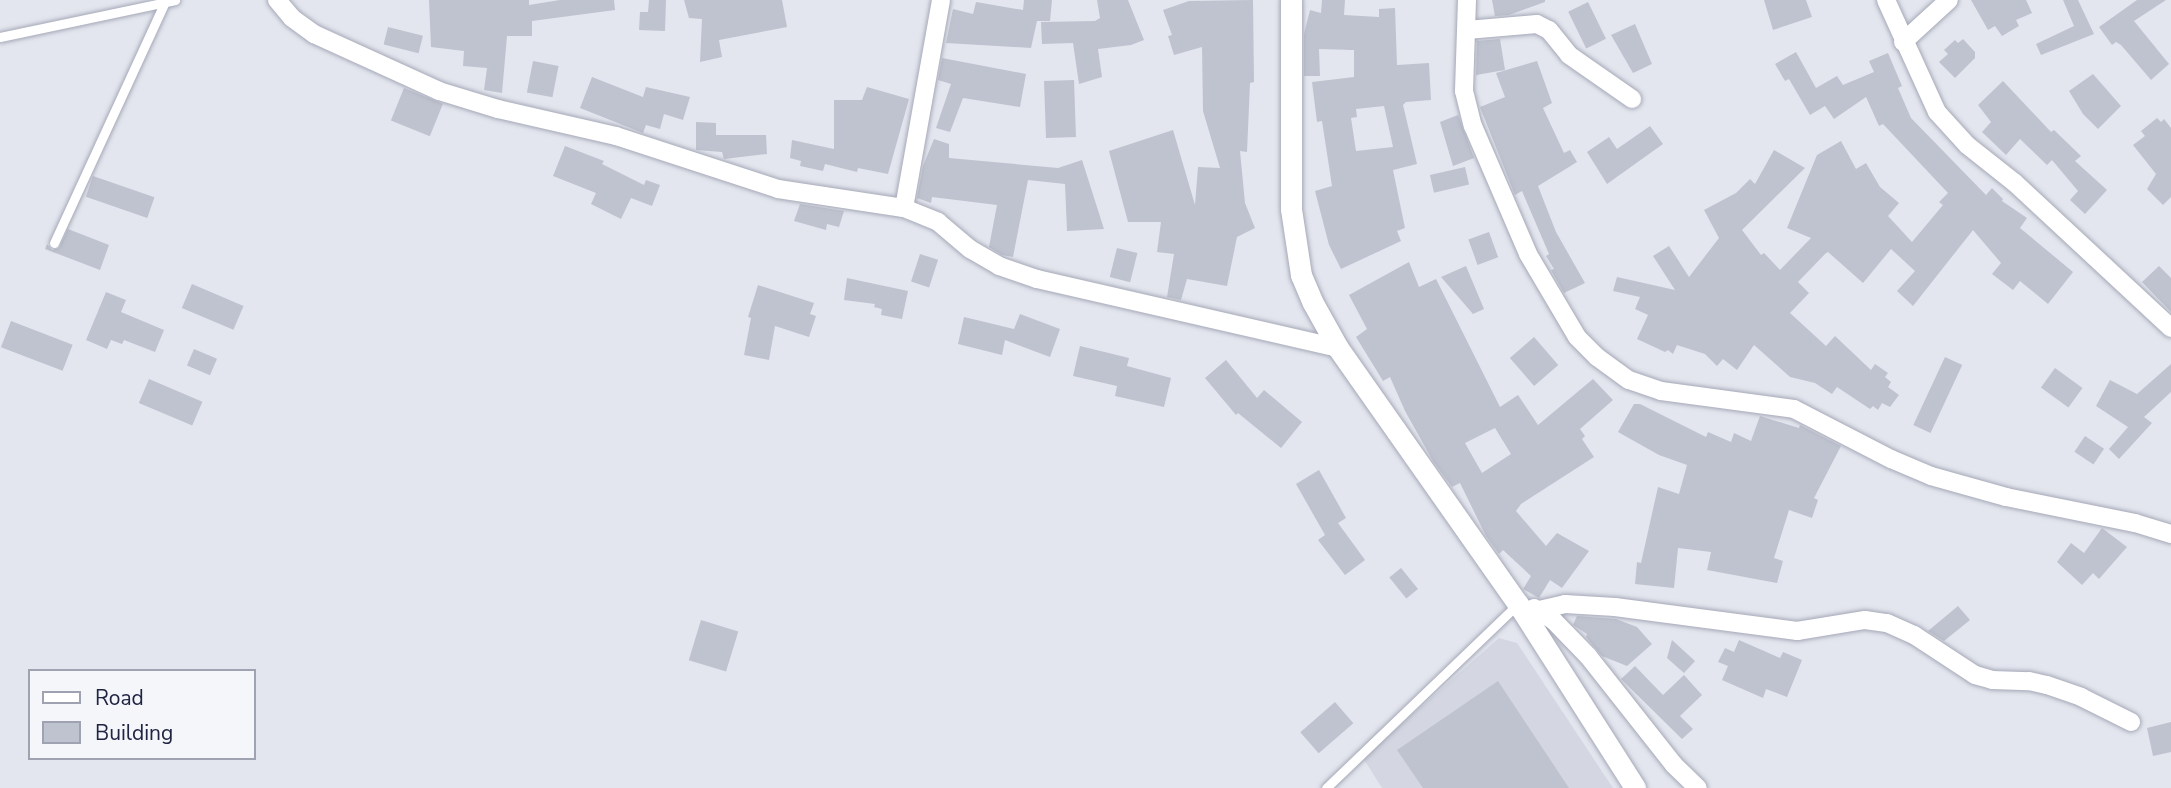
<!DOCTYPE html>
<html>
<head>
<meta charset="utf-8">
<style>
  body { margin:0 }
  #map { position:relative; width:2171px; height:788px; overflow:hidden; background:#e3e6ee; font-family:"Nunito Sans",sans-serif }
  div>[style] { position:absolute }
  .built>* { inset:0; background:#d4d7e2 }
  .building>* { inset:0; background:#bfc3cf; transform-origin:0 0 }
  .roads { filter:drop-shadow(0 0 2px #a5a8b7) drop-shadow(0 0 2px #a5a8b7) }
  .lane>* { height:9px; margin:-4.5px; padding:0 4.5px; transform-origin:4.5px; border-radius:4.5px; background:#fff }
  .street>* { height:18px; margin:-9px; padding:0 9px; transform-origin:9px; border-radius:9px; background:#fff }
  .secondary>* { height:21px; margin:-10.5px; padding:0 10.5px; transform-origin:10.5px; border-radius:10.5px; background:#fff }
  span { translate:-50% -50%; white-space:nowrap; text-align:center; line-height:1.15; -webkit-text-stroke:5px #f4f6fa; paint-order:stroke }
  .legend { position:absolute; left:28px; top:669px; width:228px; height:91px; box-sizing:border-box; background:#f4f6fa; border:2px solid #9fa2b0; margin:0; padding:9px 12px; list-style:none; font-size:21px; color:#202342 }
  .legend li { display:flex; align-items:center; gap:14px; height:35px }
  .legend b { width:35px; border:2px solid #9fa2b0 }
</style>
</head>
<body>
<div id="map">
  <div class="built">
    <i style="clip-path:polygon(1499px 638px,1517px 643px,1613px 788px,1382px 788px,1363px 758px)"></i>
  </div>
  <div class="building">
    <i style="clip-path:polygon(429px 0,529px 0,529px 5px,560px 0,614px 0,615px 10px,532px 21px,532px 36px,507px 36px,502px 93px,484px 90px,487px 68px,463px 66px,464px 51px,431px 47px)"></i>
    <i style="clip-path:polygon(649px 0,666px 0,665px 31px,639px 30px,640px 12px,648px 12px)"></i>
    <i style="clip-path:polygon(684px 0,782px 0,787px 27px,719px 40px,722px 57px,700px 62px,702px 19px,689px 18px)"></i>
    <i style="clip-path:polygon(1024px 0,1052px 0,1050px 21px,1037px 21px,1031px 48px,946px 43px,953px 9px,973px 14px,976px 2px,1023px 10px)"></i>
    <i style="clip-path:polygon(1097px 0,1128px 0,1144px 40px,1131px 45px,1098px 49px,1102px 77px,1079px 84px,1073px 43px,1042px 44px,1041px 22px,1095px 21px,1100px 18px)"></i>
    <i style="clip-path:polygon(1253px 0,1254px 82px,1250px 83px,1247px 152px,1240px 151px,1245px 203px,1255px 228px,1237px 237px,1227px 286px,1187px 279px,1181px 300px,1167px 297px,1174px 254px,1157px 252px,1161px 222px,1128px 222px,1109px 151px,1173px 130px,1195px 205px,1198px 167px,1220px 168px,1203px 111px,1202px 47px,1174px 55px,1168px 36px,1172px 35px,1163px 10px,1189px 1px)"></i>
    <i style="clip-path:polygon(evenodd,1322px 0,1345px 0,1344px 15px,1379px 17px,1379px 9px,1395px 8px,1397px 65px,1429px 63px,1431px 100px,1406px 102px,1403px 105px,1417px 164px,1393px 170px,1405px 228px,1397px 231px,1401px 241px,1341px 269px,1329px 245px,1315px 191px,1332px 186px,1322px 121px,1317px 122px,1312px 82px,1354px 77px,1354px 50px,1319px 49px,1320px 76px,1304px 76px,1304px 34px,1310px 10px,1321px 13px,1322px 0,1384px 106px,1393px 147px,1356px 151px,1351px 118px,1357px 117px,1356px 109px,1384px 106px)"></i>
    <i style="clip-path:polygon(1492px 0,1545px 0,1545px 2px,1509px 15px,1495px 16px)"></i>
    <i style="clip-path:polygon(1764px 0,1806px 0,1812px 17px,1773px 30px)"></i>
    <i style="clip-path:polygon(1971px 0,2026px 0,2032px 13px,2016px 20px,2019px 26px,2002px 36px,1995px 26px,1988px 30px)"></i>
    <i style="clip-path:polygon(2063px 0,2078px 0,2094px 34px,2041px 55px,2036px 44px,2074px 26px)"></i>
    <i style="clip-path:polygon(2137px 0,2166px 0,2134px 21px,2169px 64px,2151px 80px,2121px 45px,2116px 42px,2112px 45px,2099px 27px)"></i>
    <i style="left:1588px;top:2px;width:41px;height:22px;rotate:64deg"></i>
    <i style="clip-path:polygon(1635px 24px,1652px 64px,1633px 73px,1611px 35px)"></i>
    <i style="left:388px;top:27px;width:36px;height:18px;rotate:14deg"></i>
    <i style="clip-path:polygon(1500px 39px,1505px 70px,1476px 75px,1477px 41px)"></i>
    <i style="clip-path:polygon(1963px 39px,1975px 52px,1975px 58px,1955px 78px,1939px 62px,1948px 54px,1944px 50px,1955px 40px,1958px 43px)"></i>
    <i style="clip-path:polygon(1796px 52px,1816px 88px,1837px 76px,1843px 85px,1874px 72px,1869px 61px,1888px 53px,1902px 86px,1898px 88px,1911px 118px,1986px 195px,1992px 188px,2003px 199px,2002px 201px,2027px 218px,2020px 228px,2073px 272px,2048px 304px,2020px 281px,2013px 290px,1992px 274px,2001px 263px,1973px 230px,1913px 306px,1897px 291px,1915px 271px,1891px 249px,1863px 283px,1828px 252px,1825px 254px,1798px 282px,1809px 293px,1790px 313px,1826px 346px,1835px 336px,1871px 370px,1875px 364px,1888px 373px,1885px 377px,1891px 382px,1888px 387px,1899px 395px,1890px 407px,1882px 403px,1878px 410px,1873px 406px,1870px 409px,1837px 387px,1832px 394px,1815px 383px,1790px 377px,1754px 345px,1737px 370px,1723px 359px,1717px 366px,1705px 354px,1677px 345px,1673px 354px,1668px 350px,1665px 352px,1637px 339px,1648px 315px,1635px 309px,1640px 297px,1613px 291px,1617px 277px,1675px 290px,1653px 256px,1669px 246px,1689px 277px,1719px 238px,1704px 210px,1736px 193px,1750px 179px,1755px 184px,1774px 150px,1805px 168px,1742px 230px,1761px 255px,1764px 253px,1780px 270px,1811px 238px,1787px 228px,1817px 155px,1841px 141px,1856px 169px,1866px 163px,1880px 187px,1899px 203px,1888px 216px,1912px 242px,1943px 205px,1939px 202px,1948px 193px,1883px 124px,1879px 126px,1866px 97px,1834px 119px,1825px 106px,1810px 115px,1789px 79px,1785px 81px,1775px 64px)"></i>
    <i style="clip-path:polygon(942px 58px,1026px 74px,1020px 107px,963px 98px,950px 132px,936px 128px,951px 84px,938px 80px)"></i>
    <i style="left:533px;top:61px;width:26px;height:32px;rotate:11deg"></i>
    <i style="clip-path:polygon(1537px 61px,1552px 103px,1543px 108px,1564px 153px,1570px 150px,1577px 162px,1538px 186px,1556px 232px,1585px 283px,1564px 293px,1551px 270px,1554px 269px,1546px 256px,1549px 254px,1522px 191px,1515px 195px,1480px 107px,1505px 97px,1496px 73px)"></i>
    <i style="clip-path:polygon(2093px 74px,2121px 106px,2098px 129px,2083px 114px,2069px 91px)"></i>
    <i style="clip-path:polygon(592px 77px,643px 97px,646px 87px,690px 97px,683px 120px,664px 114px,660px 129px,646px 125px,643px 133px,580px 108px)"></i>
    <i style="left:1074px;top:80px;width:57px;height:30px;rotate:88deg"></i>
    <i style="clip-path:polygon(2003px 81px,2051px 132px,2054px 130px,2081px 156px,2075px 161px,2107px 190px,2085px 214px,2070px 200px,2078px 191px,2052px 160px,2047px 165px,2020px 139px,2006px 155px,1982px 132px,1991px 122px,1978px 105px)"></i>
    <i style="clip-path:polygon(867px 87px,909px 99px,888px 174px,858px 168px,857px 172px,825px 164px,823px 171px,800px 166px,801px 161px,790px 158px,792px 140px,834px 149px,834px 100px,862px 100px)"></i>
    <i style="left:404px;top:88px;width:42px;height:35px;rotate:22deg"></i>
    <i style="clip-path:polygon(1458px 115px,1474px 158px,1453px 166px,1440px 122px)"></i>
    <i style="clip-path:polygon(2157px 118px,2161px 122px,2164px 119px,2171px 128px,2171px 197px,2163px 205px,2147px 189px,2156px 174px,2133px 145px,2145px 136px,2141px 131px)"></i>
    <i style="clip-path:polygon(696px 122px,716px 123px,716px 135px,766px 135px,767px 154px,724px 159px,722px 152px,696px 150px)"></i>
    <i style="clip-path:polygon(1650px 126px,1663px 144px,1607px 184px,1587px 152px,1609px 137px,1617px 149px)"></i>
    <i style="clip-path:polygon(934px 139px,949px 144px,949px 158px,1058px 168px,1082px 160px,1104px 229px,1067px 231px,1065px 184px,1028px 180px,1013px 257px,1002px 255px,989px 247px,997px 205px,932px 197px,931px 203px,917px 198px,923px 166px)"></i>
    <i style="clip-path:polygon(565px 146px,604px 161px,602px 164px,644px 185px,646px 180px,660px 185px,652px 206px,631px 198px,621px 219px,591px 204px,596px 193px,553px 176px)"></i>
    <i style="left:1465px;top:167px;width:18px;height:36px;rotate:77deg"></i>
    <i style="left:93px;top:176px;width:65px;height:22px;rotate:19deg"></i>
    <i style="clip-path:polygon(800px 204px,844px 211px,839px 227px,827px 224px,826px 230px,794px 221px)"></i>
    <i style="clip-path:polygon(68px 229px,109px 245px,100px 270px,45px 249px,47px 244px,52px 250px,59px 248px)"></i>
    <i style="left:1489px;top:232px;width:27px;height:22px;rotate:70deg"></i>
    <i style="left:1117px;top:248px;width:21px;height:30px;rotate:14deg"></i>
    <i style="left:920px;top:254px;width:19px;height:29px;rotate:18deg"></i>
    <i style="clip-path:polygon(evenodd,1409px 262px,1419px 287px,1436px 279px,1500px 407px,1518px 395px,1538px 425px,1593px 379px,1613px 400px,1580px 429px,1585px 436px,1582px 439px,1594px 457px,1521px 504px,1516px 511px,1546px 546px,1557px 533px,1589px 551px,1562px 588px,1550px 580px,1539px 598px,1523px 589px,1531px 576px,1503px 550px,1499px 554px,1486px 536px,1460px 483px,1452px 487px,1433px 461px,1405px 411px,1390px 377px,1383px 381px,1356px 337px,1367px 329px,1349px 295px,1409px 262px,1495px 428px,1511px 454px,1482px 473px,1465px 443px,1495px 428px)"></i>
    <i style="clip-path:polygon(1466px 266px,1484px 309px,1473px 314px,1441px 277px)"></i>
    <i style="clip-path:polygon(2159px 266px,2171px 278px,2171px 312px,2142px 282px)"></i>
    <i style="clip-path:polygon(847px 278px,908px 291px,902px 319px,881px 315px,882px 309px,874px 307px,875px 304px,844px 300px)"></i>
    <i style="left:192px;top:284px;width:56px;height:26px;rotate:23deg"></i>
    <i style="clip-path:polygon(758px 285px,814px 303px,810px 314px,816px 316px,809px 337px,775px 326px,769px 360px,744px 355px,751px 318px,748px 317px)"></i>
    <i style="clip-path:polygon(106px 292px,126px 300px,121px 312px,164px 330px,155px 352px,124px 340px,122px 344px,111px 340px,107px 349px,86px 340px)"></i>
    <i style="clip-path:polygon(1020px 314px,1060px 329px,1050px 357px,1005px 340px,1002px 355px,958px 344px,964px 317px,1014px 329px)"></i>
    <i style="left:11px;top:321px;width:66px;height:28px;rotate:21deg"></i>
    <i style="left:1534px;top:337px;width:37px;height:32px;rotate:49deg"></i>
    <i style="clip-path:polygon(1080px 346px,1129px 358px,1127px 366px,1171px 378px,1164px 407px,1115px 396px,1117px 386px,1073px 376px)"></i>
    <i style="left:194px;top:349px;width:25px;height:18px;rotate:23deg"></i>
    <i style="left:1945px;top:357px;width:19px;height:75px;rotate:25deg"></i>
    <i style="clip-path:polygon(1226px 360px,1257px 398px,1264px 390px,1302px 422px,1281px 448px,1238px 413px,1236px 415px,1205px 378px)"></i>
    <i style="clip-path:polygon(2171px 364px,2171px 392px,2144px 417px,2152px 423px,2119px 459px,2109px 449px,2128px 427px,2096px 406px,2110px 380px,2137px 394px)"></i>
    <i style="left:2055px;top:368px;width:34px;height:24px;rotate:36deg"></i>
    <i style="left:149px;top:379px;width:58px;height:26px;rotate:23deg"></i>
    <i style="clip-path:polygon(1634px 404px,1640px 404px,1706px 437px,1708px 432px,1731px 442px,1734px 433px,1751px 441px,1760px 416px,1799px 428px,1800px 425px,1841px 446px,1814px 498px,1818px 500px,1812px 518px,1789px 510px,1774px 558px,1783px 561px,1777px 583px,1707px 570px,1711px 552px,1678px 548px,1674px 588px,1635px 584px,1637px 562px,1641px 563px,1658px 487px,1679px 494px,1687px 465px,1659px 455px,1618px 432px)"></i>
    <i style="left:2085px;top:436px;width:23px;height:19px;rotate:34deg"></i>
    <i style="clip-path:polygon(1319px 470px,1346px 518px,1338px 523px,1365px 560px,1345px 575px,1318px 540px,1325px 535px,1296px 484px)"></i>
    <i style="clip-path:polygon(2102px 528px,2127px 547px,2099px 579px,2093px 573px,2082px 585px,2057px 562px,2071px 543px,2084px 553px)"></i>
    <i style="left:1401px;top:568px;width:27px;height:15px;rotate:51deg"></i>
    <i style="clip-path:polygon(1958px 606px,1970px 620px,1944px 641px,1928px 631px)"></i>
    <i style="clip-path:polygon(1577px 616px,1616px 619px,1637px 627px,1652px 644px,1627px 666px,1602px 656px,1586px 637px,1587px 634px,1573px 625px)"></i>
    <i style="left:701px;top:620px;width:39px;height:42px;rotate:17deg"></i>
    <i style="clip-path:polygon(1672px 640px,1695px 661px,1684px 673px,1667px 658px)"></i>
    <i style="clip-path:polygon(1739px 640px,1780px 658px,1783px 652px,1802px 660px,1787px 697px,1766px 689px,1763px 698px,1722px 680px,1728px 666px,1718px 662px,1725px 648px,1734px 652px)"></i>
    <i style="clip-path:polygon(1635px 666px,1663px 695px,1684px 675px,1702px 695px,1680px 716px,1693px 729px,1682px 739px,1621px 679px)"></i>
    <i style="clip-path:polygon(1498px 681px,1569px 788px,1423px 788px,1397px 750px)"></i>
    <i style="left:1335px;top:702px;width:28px;height:46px;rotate:49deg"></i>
    <i style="clip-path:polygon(2171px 722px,2171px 752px,2153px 756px,2147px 728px)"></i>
  </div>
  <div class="roads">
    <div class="lane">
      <i style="left:0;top:37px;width:179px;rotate:-11.9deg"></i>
      <i style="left:54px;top:243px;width:265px;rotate:-65.3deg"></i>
      <i style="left:1326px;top:788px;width:265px;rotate:-43.8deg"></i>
    </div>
    <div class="street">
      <i style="left:277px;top:0;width:23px;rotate:50deg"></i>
      <i style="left:292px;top:18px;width:27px;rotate:36deg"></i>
      <i style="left:314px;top:34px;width:137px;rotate:24.5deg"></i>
      <i style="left:439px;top:91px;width:62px;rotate:17deg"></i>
      <i style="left:498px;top:109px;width:121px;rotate:12.9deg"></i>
      <i style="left:616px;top:136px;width:170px;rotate:18.1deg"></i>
      <i style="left:778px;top:189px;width:127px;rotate:8.6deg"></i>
      <i style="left:904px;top:208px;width:37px;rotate:22deg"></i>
      <i style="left:938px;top:222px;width:42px;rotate:40.2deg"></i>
      <i style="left:970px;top:249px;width:34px;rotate:30deg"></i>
      <i style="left:999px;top:266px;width:40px;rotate:18.9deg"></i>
      <i style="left:1037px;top:279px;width:309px;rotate:12.9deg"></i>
      <i style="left:1467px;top:0;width:91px;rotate:91.9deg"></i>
      <i style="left:1464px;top:91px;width:36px;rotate:76deg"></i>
      <i style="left:1473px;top:126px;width:139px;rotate:66.7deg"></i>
      <i style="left:1528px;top:254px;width:96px;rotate:59.4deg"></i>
      <i style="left:1577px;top:337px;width:28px;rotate:45deg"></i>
      <i style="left:1597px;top:357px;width:39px;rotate:36deg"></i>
      <i style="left:1629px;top:380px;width:34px;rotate:19deg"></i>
      <i style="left:1661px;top:391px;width:134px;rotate:7.7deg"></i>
      <i style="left:1794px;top:409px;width:109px;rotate:27.3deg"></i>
      <i style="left:1891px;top:459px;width:43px;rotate:23deg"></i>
      <i style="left:1931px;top:476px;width:78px;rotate:15.6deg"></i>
      <i style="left:2006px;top:497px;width:132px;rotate:11.4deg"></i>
      <i style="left:2135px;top:523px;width:38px;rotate:17deg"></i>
      <i style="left:1886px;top:0;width:123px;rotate:65.5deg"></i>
      <i style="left:1937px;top:112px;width:45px;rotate:47.7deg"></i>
      <i style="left:1967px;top:145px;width:61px;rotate:38.4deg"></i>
      <i style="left:2015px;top:183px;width:213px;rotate:42.9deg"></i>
      <i style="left:1467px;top:30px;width:70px;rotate:-4.9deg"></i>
      <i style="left:1537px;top:24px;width:13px;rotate:27deg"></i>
      <i style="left:1549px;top:30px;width:32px;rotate:51deg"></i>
      <i style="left:1569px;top:55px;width:77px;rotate:34.9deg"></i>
      <i style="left:1903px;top:42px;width:62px;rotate:-42.4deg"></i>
      <i style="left:904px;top:208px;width:211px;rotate:-79.9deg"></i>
      <i style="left:1534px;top:608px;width:24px;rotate:33deg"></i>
      <i style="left:1554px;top:621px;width:49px;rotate:45.8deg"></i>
      <i style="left:1588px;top:656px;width:139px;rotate:51.7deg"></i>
      <i style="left:1674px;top:765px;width:33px;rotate:44deg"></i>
      <i style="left:1539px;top:610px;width:27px;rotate:-13deg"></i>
      <i style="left:1565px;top:604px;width:50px;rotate:3.4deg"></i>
      <i style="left:1615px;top:607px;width:184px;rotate:7.5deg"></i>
      <i style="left:1797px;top:631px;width:69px;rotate:-9.2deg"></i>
      <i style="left:1865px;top:620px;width:22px;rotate:8deg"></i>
      <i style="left:1887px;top:623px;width:30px;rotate:24deg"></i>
      <i style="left:1914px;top:635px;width:73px;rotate:33.3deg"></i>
      <i style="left:1975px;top:675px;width:18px;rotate:16deg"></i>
      <i style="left:1992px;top:680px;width:37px;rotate:2deg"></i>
      <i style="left:2029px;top:681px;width:18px;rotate:13deg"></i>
      <i style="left:2047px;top:685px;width:36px;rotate:19deg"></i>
      <i style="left:2081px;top:697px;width:56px;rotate:26.6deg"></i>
    </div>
    <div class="secondary">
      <i style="left:1291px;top:0;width:209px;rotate:90deg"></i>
      <i style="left:1291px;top:209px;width:67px;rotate:81.4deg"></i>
      <i style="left:1301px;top:275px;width:30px;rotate:67deg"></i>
      <i style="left:1313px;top:303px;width:51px;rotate:60.9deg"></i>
      <i style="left:1338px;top:348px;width:313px;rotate:54.9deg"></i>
      <i style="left:1518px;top:604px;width:218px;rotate:57.5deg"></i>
    </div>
  </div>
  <ul class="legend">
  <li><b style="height:9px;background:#fff"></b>Road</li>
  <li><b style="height:19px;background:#bfc3cf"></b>Building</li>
  </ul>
</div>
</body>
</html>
